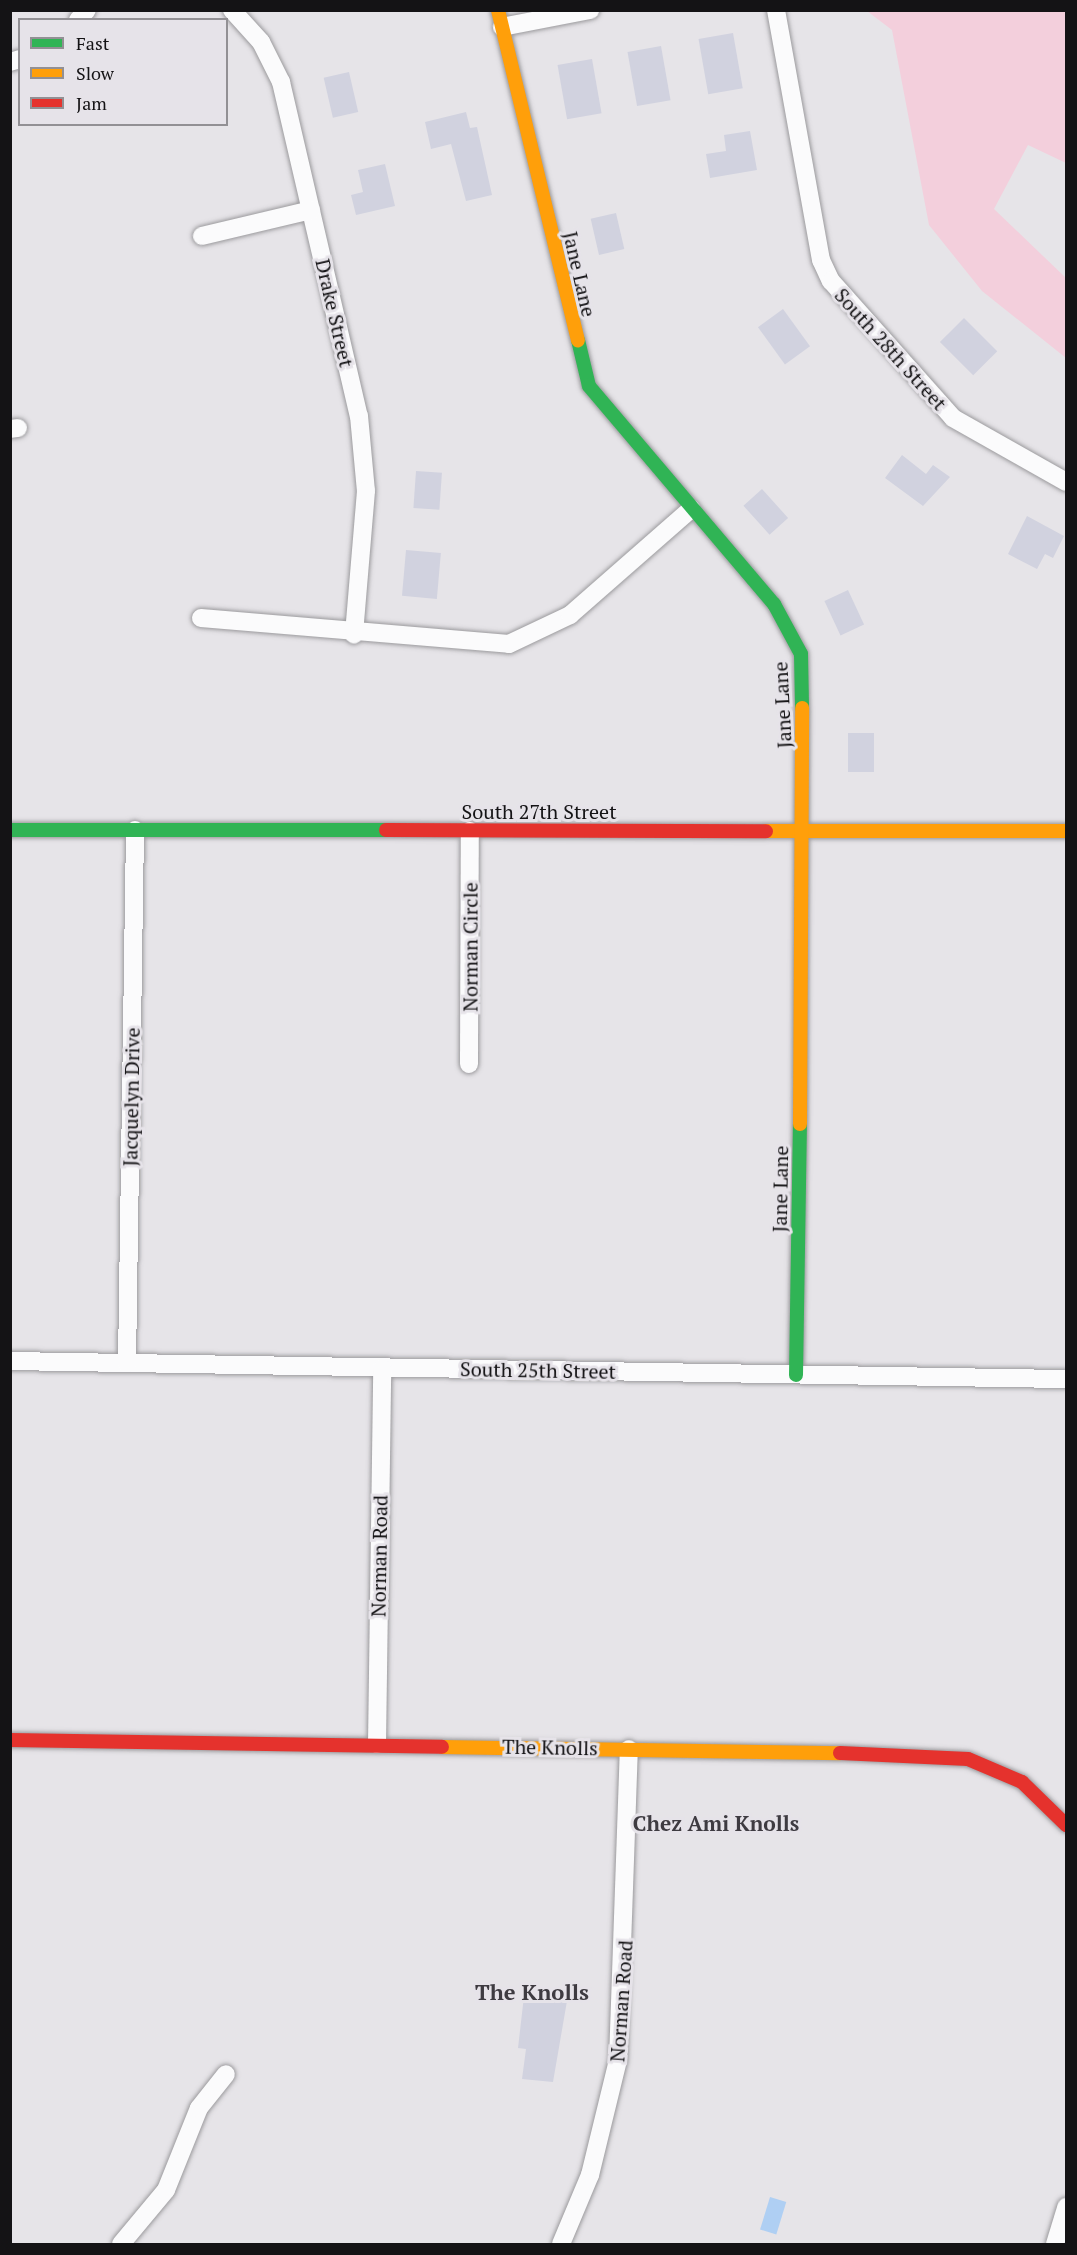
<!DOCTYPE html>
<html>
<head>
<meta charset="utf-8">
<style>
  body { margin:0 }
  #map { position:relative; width:1077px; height:2255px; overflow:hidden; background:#e6e4e8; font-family:"PT Serif",serif }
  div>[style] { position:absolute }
  .green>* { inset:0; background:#f3cfdc }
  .water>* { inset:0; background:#afcff3; transform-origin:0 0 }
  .building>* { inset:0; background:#d1d2df; transform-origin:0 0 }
  .roads { filter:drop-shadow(0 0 2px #9b9a9d) drop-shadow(0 0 2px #9b9a9d) }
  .street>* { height:18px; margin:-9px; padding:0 9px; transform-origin:9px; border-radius:9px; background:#fbfbfc }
  .fast>* { height:14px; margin:-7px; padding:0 7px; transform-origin:7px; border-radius:7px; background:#30b455 }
  .slow>* { height:14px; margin:-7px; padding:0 7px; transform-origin:7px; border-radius:7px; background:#ff9f0a }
  .jam>* { height:14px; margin:-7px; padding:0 7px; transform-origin:7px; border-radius:7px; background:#e5322d }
  span { translate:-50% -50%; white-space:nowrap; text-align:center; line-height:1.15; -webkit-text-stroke:6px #e6e3e9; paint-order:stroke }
  .street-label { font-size:20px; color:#141315 }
  .neighbourhood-label { font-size:21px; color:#3e3b41; font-weight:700 }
  .quarter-label { font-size:22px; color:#3e3b41; font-weight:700 }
  .frame { position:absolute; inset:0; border:12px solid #141315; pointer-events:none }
  .legend { position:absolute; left:18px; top:18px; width:210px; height:108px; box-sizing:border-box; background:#e6e3e9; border:2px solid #929094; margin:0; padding:8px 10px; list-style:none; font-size:18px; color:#141315 }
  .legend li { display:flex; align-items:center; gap:12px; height:30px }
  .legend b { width:30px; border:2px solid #929094 }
</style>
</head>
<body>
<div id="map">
  <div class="green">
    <i style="clip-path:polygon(867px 11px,1066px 11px,1066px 163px,1028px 145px,994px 209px,1066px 278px,1066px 358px,982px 291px,929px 225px,892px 30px)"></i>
  </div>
  <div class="water">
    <i style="left:770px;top:2197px;width:17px;height:34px;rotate:17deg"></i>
  </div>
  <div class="building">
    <i style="left:733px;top:33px;width:56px;height:35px;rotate:80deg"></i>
    <i style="left:661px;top:46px;width:55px;height:34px;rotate:80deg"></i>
    <i style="left:592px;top:59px;width:55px;height:35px;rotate:80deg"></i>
    <i style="left:349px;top:72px;width:41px;height:26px;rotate:77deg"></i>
    <i style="clip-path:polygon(466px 112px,470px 128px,477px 127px,492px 195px,466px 201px,451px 144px,431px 149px,425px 122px)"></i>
    <i style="clip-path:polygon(750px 131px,757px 170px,710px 178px,706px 154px,726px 151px,724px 135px)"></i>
    <i style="clip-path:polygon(385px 164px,395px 206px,356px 215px,351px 195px,363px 192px,358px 170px)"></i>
    <i style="left:616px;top:213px;width:37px;height:26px;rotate:77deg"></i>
    <i style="left:783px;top:309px;width:46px;height:31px;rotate:54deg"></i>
    <i style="left:964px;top:318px;width:47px;height:34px;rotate:45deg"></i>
    <i style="clip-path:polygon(902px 455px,926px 474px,933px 465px,950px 477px,923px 506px,885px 478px)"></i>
    <i style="left:416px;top:471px;width:26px;height:37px;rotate:4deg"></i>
    <i style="left:762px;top:489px;width:39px;height:25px;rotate:48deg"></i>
    <i style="clip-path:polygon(1027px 516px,1064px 536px,1053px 558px,1045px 554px,1037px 569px,1008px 554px)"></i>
    <i style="left:406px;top:550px;width:35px;height:46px;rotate:5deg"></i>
    <i style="left:848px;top:590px;width:38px;height:26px;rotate:65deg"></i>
    <i style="left:848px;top:733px;width:26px;height:39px"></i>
    <i style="clip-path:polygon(524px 1996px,567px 2001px,553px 2082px,522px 2079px,526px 2049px,518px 2048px)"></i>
  </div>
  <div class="roads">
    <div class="street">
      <i style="left:232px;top:10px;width:43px;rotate:47.8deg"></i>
      <i style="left:261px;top:42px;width:45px;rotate:63.4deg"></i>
      <i style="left:281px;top:82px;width:343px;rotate:76.9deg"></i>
      <i style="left:359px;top:416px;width:75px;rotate:84.7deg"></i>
      <i style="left:366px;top:491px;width:144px;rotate:94.8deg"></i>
      <i style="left:776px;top:10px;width:254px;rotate:79.8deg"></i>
      <i style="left:821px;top:260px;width:23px;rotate:65deg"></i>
      <i style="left:831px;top:281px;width:183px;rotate:48.3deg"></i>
      <i style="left:953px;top:418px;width:130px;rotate:29.5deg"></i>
      <i style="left:78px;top:20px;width:13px;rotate:-48deg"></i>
      <i style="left:502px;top:27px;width:90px;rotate:-10.9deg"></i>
      <i style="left:10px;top:62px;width:10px;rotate:-17deg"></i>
      <i style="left:202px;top:236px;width:112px;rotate:-13.4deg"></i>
      <i style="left:10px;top:429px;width:8px;rotate:-7deg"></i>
      <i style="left:201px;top:618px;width:309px;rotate:4.8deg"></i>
      <i style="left:509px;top:644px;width:68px;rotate:-25.4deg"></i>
      <i style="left:570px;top:615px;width:161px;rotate:-41.2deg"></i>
      <i style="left:469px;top:1064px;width:233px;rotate:-89.8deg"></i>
      <i style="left:10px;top:1361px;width:1056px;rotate:0.98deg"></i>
      <i style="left:127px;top:1363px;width:533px;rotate:-89.14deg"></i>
      <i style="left:377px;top:1744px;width:376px;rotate:-89.2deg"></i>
      <i style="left:121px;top:2244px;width:70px;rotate:-50.2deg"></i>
      <i style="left:166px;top:2190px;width:88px;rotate:-68.1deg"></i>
      <i style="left:199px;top:2108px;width:43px;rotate:-51.5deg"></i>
      <i style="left:561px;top:2244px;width:75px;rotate:-67.2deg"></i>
      <i style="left:590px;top:2175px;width:118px;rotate:-76.3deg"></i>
      <i style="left:618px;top:2060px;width:311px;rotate:-88deg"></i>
      <i style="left:1055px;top:2244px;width:39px;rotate:-73deg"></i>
    </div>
    <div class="fast">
      <i style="left:578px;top:340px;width:47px;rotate:76.6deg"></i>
      <i style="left:589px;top:386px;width:286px;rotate:49.7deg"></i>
      <i style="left:774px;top:604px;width:57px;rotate:61.6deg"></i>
      <i style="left:801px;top:654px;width:54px;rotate:88.9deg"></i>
      <i style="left:10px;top:830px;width:376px"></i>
      <i style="left:796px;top:1375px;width:251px;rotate:-89.1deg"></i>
    </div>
    <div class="slow">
      <i style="left:498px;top:10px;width:340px;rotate:76.4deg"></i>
      <i style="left:766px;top:831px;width:300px"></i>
      <i style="left:800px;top:1124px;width:416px;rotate:-89.7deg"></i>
      <i style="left:442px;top:1747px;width:398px;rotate:0.9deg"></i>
    </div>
    <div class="jam">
      <i style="left:386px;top:830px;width:380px;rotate:0.2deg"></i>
      <i style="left:10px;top:1740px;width:432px;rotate:0.9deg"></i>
      <i style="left:840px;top:1753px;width:128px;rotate:2.7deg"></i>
      <i style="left:968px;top:1759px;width:59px;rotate:23.1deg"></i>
      <i style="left:1022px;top:1782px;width:62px;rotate:44.3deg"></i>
    </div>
  </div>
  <div class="street-label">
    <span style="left:580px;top:274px;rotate:77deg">Jane Lane</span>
    <span style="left:335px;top:313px;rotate:77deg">Drake Street</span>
    <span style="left:891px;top:349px;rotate:48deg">South 28th Street</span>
    <span style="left:782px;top:705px;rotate:-93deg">Jane Lane</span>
    <span style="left:539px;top:811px">South 27th Street</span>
    <span style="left:470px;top:947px;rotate:-90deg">Norman Circle</span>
    <span style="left:131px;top:1097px;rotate:-89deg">Jacquelyn Drive</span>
    <span style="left:780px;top:1189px;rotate:-89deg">Jane Lane</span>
    <span style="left:538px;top:1370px;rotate:1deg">South 25th Street</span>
    <span style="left:379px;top:1556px;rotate:-89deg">Norman Road</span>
    <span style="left:550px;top:1747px;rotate:1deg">The Knolls</span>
    <span style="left:621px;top:2001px;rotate:-86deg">Norman Road</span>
  </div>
  <div class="neighbourhood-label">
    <span style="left:716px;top:1823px">Chez Ami Knolls</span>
  </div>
  <div class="quarter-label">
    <span style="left:532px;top:1992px">The Knolls</span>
  </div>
  <div class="frame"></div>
  <ul class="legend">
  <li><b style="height:8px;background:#30b455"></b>Fast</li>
  <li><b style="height:8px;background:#ff9f0a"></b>Slow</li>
  <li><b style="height:8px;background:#e5322d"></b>Jam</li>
  </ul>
</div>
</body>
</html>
